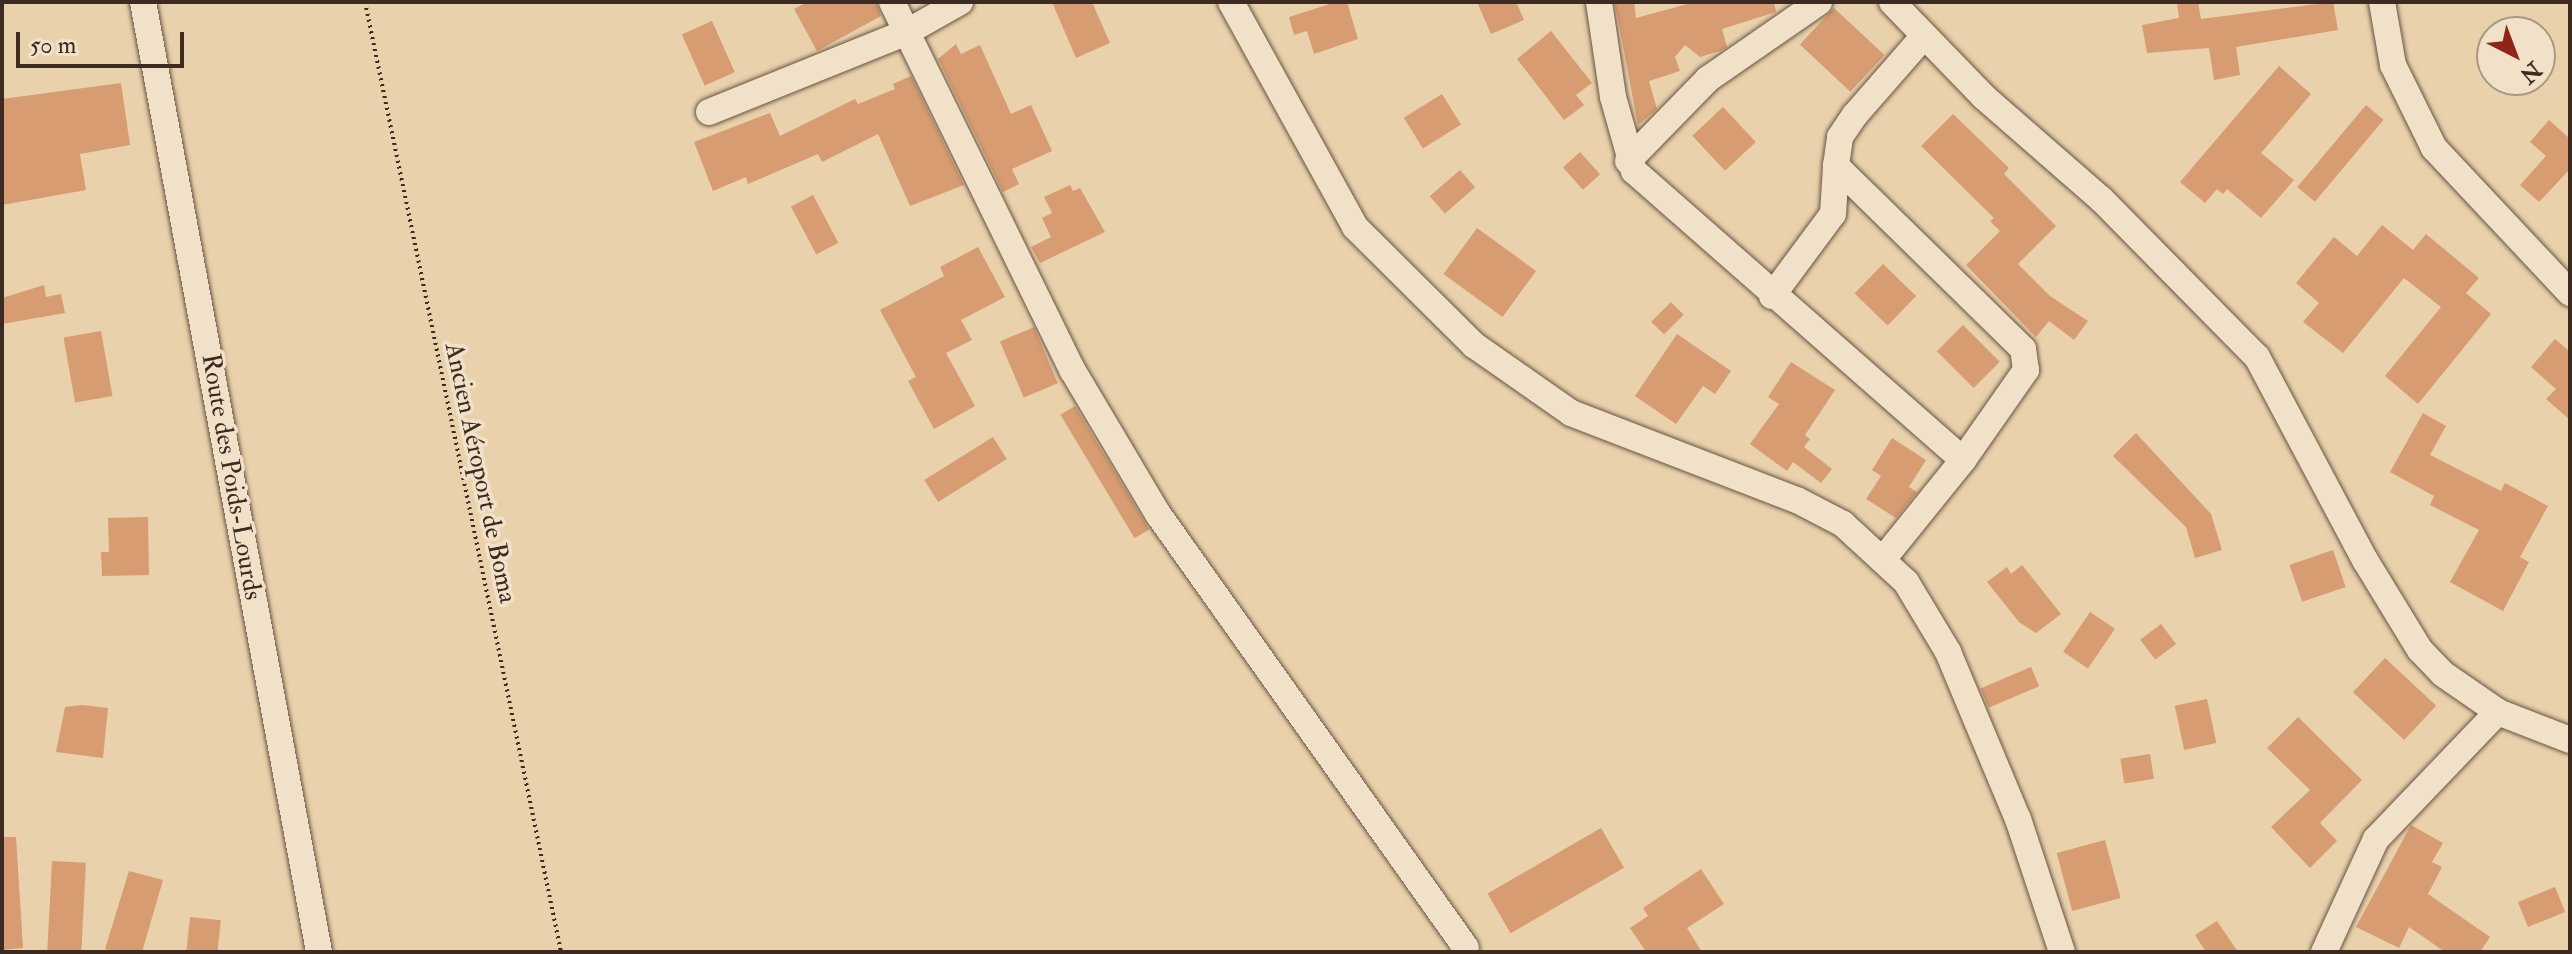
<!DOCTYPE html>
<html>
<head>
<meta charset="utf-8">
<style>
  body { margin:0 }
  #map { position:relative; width:2572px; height:954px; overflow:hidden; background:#e9d1ab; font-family:"IM FELL Double Pica",serif }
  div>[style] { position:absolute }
  .building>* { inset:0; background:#d79c71; transform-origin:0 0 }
  .path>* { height:4px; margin-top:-2px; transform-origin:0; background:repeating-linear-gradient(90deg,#3d2a20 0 2px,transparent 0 6px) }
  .roads { filter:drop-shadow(0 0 2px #685443) drop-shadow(0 0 2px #685443) }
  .minor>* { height:26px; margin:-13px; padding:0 13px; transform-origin:13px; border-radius:13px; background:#f1e1c8 }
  span { translate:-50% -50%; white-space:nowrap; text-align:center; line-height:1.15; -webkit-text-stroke:7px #f1e1c8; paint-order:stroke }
  .street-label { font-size:26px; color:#3d2a20 }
  .frame { position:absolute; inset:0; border:4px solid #3d2a20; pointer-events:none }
  .north { position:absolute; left:2476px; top:16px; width:80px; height:80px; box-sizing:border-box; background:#f1e1c8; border:2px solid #a99885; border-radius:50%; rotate:138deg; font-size:22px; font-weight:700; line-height:32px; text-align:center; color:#3d2a20 }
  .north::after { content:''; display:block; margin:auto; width:28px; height:36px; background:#8f2418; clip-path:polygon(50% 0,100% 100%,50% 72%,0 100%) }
  .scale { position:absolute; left:16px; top:32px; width:168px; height:36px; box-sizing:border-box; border:4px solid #3d2a20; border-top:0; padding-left:10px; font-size:24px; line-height:28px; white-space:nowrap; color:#3d2a20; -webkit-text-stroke:6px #f1e1c8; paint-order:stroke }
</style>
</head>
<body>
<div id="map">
  <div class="building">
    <i style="clip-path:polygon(807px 2px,876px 2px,881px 16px,817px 51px,794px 9px)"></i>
    <i style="clip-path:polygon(1052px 2px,1092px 2px,1110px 43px,1076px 58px)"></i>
    <i style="clip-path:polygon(1336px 2px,1347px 2px,1358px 39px,1314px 54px,1307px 31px,1294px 35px,1289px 17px)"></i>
    <i style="clip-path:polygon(1477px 2px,1516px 2px,1524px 20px,1491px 34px)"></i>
    <i style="clip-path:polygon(1634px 2px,1636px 18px,1695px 2px,1774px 2px,1776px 12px,1722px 29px,1727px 47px,1720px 51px,1700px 57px,1685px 45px,1675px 57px,1680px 71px,1649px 81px,1657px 109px,1638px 125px,1615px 4px)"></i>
    <i style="clip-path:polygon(2177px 2px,2198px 2px,2201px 19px,2333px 2px,2338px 30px,2236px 47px,2240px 75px,2214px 80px,2209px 48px,2147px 53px,2142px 25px,2179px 18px)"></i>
    <i style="left:1834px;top:8px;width:69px;height:50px;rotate:43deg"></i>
    <i style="left:712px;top:21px;width:56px;height:33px;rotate:66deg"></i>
    <i style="clip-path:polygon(1551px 31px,1592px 83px,1576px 95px,1584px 105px,1564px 120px,1517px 59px)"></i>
    <i style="clip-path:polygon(956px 44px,961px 54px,980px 45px,1011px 114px,1031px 105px,1052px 151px,1012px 169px,1019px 184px,1003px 192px,938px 59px)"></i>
    <i style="clip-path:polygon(2279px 66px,2311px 94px,2261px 153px,2294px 180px,2261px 218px,2227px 189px,2223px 194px,2217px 189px,2205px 203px,2180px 182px)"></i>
    <i style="clip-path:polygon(911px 76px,964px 185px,910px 206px,878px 134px,822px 162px,818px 154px,748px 184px,746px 177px,713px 191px,694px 142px,770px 113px,780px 136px,855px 99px,858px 104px,895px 89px,893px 84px)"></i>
    <i style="clip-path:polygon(121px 83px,130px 145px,80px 154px,86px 190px,2px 205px,2px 99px)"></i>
    <i style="left:1442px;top:94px;width:36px;height:45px;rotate:58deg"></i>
    <i style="left:2366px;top:105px;width:23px;height:107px;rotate:40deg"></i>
    <i style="left:1723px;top:107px;width:48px;height:42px;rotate:47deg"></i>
    <i style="clip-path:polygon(1953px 114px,2009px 168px,2004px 174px,2056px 226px,2018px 264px,2050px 296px,2088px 321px,2074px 340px,2049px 321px,2036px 337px,1966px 265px,2000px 231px,1990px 221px,1994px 218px,1921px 146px)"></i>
    <i style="clip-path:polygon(2549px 120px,2570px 139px,2570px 169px,2539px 202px,2520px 185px,2546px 156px,2530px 142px)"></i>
    <i style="left:1580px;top:152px;width:30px;height:23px;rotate:48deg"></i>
    <i style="left:1460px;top:170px;width:23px;height:40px;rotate:49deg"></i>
    <i style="clip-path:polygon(1070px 185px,1073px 191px,1080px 188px,1105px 232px,1040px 263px,1031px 247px,1051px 237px,1042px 218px,1052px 213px,1044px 197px)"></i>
    <i style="left:813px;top:195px;width:54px;height:25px;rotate:62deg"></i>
    <i style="clip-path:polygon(2382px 225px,2413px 250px,2426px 234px,2479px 278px,2466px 293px,2491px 314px,2418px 404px,2385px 376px,2441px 307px,2404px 278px,2343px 353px,2303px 322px,2319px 303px,2296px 283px,2334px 237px,2357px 256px)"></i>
    <i style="left:1477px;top:228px;width:73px;height:57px;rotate:36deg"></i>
    <i style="clip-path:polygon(978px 247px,1005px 297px,961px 320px,972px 340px,946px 353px,975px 406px,934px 429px,908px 381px,916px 377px,880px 310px,944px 276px,940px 267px)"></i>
    <i style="left:1883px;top:264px;width:46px;height:41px;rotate:44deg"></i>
    <i style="clip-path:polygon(44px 285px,46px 297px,61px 294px,65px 313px,2px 324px,2px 298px)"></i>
    <i style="left:1671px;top:302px;width:18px;height:28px;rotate:45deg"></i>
    <i style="left:1963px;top:325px;width:52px;height:37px;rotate:45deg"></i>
    <i style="left:1034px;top:327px;width:61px;height:37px;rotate:67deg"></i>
    <i style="left:101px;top:331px;width:66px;height:38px;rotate:80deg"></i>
    <i style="clip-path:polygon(1677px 334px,1731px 371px,1715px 394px,1703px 386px,1676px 424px,1635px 396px)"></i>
    <i style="clip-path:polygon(2555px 339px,2570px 352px,2570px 420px,2546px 399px,2556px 389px,2531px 367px)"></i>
    <i style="clip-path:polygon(1791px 362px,1835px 390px,1805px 435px,1810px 439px,1804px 447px,1832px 469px,1821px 483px,1793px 462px,1787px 471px,1750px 444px,1779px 404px,1768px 397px)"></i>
    <i style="left:1075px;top:406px;width:144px;height:17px;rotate:59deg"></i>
    <i style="clip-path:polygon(2423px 413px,2446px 426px,2430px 455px,2501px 491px,2505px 483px,2548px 506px,2520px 557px,2529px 562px,2503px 611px,2450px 582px,2479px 530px,2430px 505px,2434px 496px,2390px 472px)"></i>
    <i style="clip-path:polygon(2136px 433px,2211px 514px,2222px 550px,2195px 558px,2186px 527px,2113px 456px)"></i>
    <i style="left:993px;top:437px;width:26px;height:81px;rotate:58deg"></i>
    <i style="clip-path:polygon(1892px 438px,1926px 460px,1909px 487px,1917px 492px,1896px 518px,1866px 499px,1881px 476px,1872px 470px)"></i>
    <i style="clip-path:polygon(148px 517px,149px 575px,102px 576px,101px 552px,109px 552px,108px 518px)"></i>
    <i style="left:2333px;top:550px;width:39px;height:46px;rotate:71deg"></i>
    <i style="clip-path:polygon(2022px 565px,2061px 614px,2036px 633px,2019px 622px,1987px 582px,2007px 567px,2011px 574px)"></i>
    <i style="left:2090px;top:612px;width:30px;height:48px;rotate:34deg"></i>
    <i style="left:2161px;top:624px;width:25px;height:26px;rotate:53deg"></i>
    <i style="left:2385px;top:658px;width:70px;height:47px;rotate:43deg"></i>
    <i style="left:2031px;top:667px;width:21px;height:55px;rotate:67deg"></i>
    <i style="left:2207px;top:699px;width:45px;height:33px;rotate:78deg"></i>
    <i style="clip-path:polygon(82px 705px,108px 708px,103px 758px,56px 752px,65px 707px)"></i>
    <i style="clip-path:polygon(2298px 717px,2362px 780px,2320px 823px,2337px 841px,2310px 868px,2271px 827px,2310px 790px,2267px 748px)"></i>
    <i style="left:2150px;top:754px;width:25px;height:30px;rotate:81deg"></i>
    <i style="clip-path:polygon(2411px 825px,2443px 843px,2432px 862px,2442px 867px,2428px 894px,2490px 937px,2480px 952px,2445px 952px,2409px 927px,2399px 948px,2356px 927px)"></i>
    <i style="left:1601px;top:828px;width:46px;height:131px;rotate:60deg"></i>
    <i style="clip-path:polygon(2px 837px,16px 837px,23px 948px,2px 950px)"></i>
    <i style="left:2105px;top:840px;width:60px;height:50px;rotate:75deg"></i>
    <i style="left:52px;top:861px;width:34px;height:89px;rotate:3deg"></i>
    <i style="clip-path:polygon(1701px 869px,1724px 904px,1687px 928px,1702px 952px,1646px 952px,1630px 928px,1648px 916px,1643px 908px)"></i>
    <i style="clip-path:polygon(129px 871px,163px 880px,142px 952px,115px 952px,105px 949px)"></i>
    <i style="left:2555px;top:887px;width:27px;height:40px;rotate:68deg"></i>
    <i style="left:190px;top:917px;width:31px;height:35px;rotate:6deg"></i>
    <i style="clip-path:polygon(2217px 921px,2238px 952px,2206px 952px,2195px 935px)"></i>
  </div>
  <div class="path">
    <i style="left:365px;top:2px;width:970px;rotate:78.34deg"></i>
  </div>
  <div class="roads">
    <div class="minor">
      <i style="left:143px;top:2px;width:966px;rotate:79.5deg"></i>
      <i style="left:892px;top:2px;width:411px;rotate:63.9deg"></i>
      <i style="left:1073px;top:371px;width:166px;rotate:59.3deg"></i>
      <i style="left:1158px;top:514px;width:532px;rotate:54.64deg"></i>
      <i style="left:1231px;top:2px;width:257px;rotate:61.1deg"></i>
      <i style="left:1355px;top:227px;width:168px;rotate:44.8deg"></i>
      <i style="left:1474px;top:345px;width:118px;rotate:35deg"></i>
      <i style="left:1571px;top:413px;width:242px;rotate:21.1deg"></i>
      <i style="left:1797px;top:500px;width:52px;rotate:27.6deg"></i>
      <i style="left:1843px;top:524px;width:86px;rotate:42.6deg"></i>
      <i style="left:1906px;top:582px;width:82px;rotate:59deg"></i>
      <i style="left:1948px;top:652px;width:181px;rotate:67.3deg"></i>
      <i style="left:2018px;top:819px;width:140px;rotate:71.7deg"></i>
      <i style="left:1599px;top:2px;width:96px;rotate:81.6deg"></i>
      <i style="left:1613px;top:97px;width:77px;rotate:74.2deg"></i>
      <i style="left:1634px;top:171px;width:438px;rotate:41.3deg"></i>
      <i style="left:1892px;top:2px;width:132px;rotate:45.9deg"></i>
      <i style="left:1984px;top:97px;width:155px;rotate:41.1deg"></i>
      <i style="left:2101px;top:199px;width:222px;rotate:45.4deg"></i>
      <i style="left:2257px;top:357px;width:230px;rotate:62deg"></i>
      <i style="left:2365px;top:560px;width:105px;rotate:58.6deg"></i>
      <i style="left:2420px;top:650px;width:33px;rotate:46deg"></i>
      <i style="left:2443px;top:674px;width:67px;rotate:34.6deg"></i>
      <i style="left:2498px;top:712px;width:77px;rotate:21.3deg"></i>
      <i style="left:2382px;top:2px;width:64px;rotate:80.1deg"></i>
      <i style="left:2393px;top:65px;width:93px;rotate:63.7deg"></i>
      <i style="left:2434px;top:148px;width:199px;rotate:46.8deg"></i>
      <i style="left:709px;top:112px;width:214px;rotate:-22deg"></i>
      <i style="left:907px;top:32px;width:61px;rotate:-29.5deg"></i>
      <i style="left:1628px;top:161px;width:115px;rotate:-45.7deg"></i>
      <i style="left:1708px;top:79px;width:135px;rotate:-34.7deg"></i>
      <i style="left:1772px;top:296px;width:102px;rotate:-53.4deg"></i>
      <i style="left:1833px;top:214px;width:48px;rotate:-86.4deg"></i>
      <i style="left:1884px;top:558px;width:126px;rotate:-51.1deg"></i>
      <i style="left:1963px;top:460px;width:110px;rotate:-55deg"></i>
      <i style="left:2026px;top:370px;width:21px;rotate:-98deg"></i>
      <i style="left:2023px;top:349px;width:262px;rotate:-135.6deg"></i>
      <i style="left:1836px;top:166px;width:29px;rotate:-82deg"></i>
      <i style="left:1840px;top:137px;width:27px;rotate:-56deg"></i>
      <i style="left:1855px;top:115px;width:105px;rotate:-48.9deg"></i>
      <i style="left:2324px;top:952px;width:124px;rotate:-65.3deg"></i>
      <i style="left:2376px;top:839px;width:176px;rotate:-46.2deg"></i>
    </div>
  </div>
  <div class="street-label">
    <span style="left:480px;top:473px;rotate:78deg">Ancien Aéroport de Boma</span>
    <span style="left:231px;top:477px;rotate:80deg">Route des Poids-Lourds</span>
  </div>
  <div class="frame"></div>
  <div class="north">N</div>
  <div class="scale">50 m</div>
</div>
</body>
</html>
